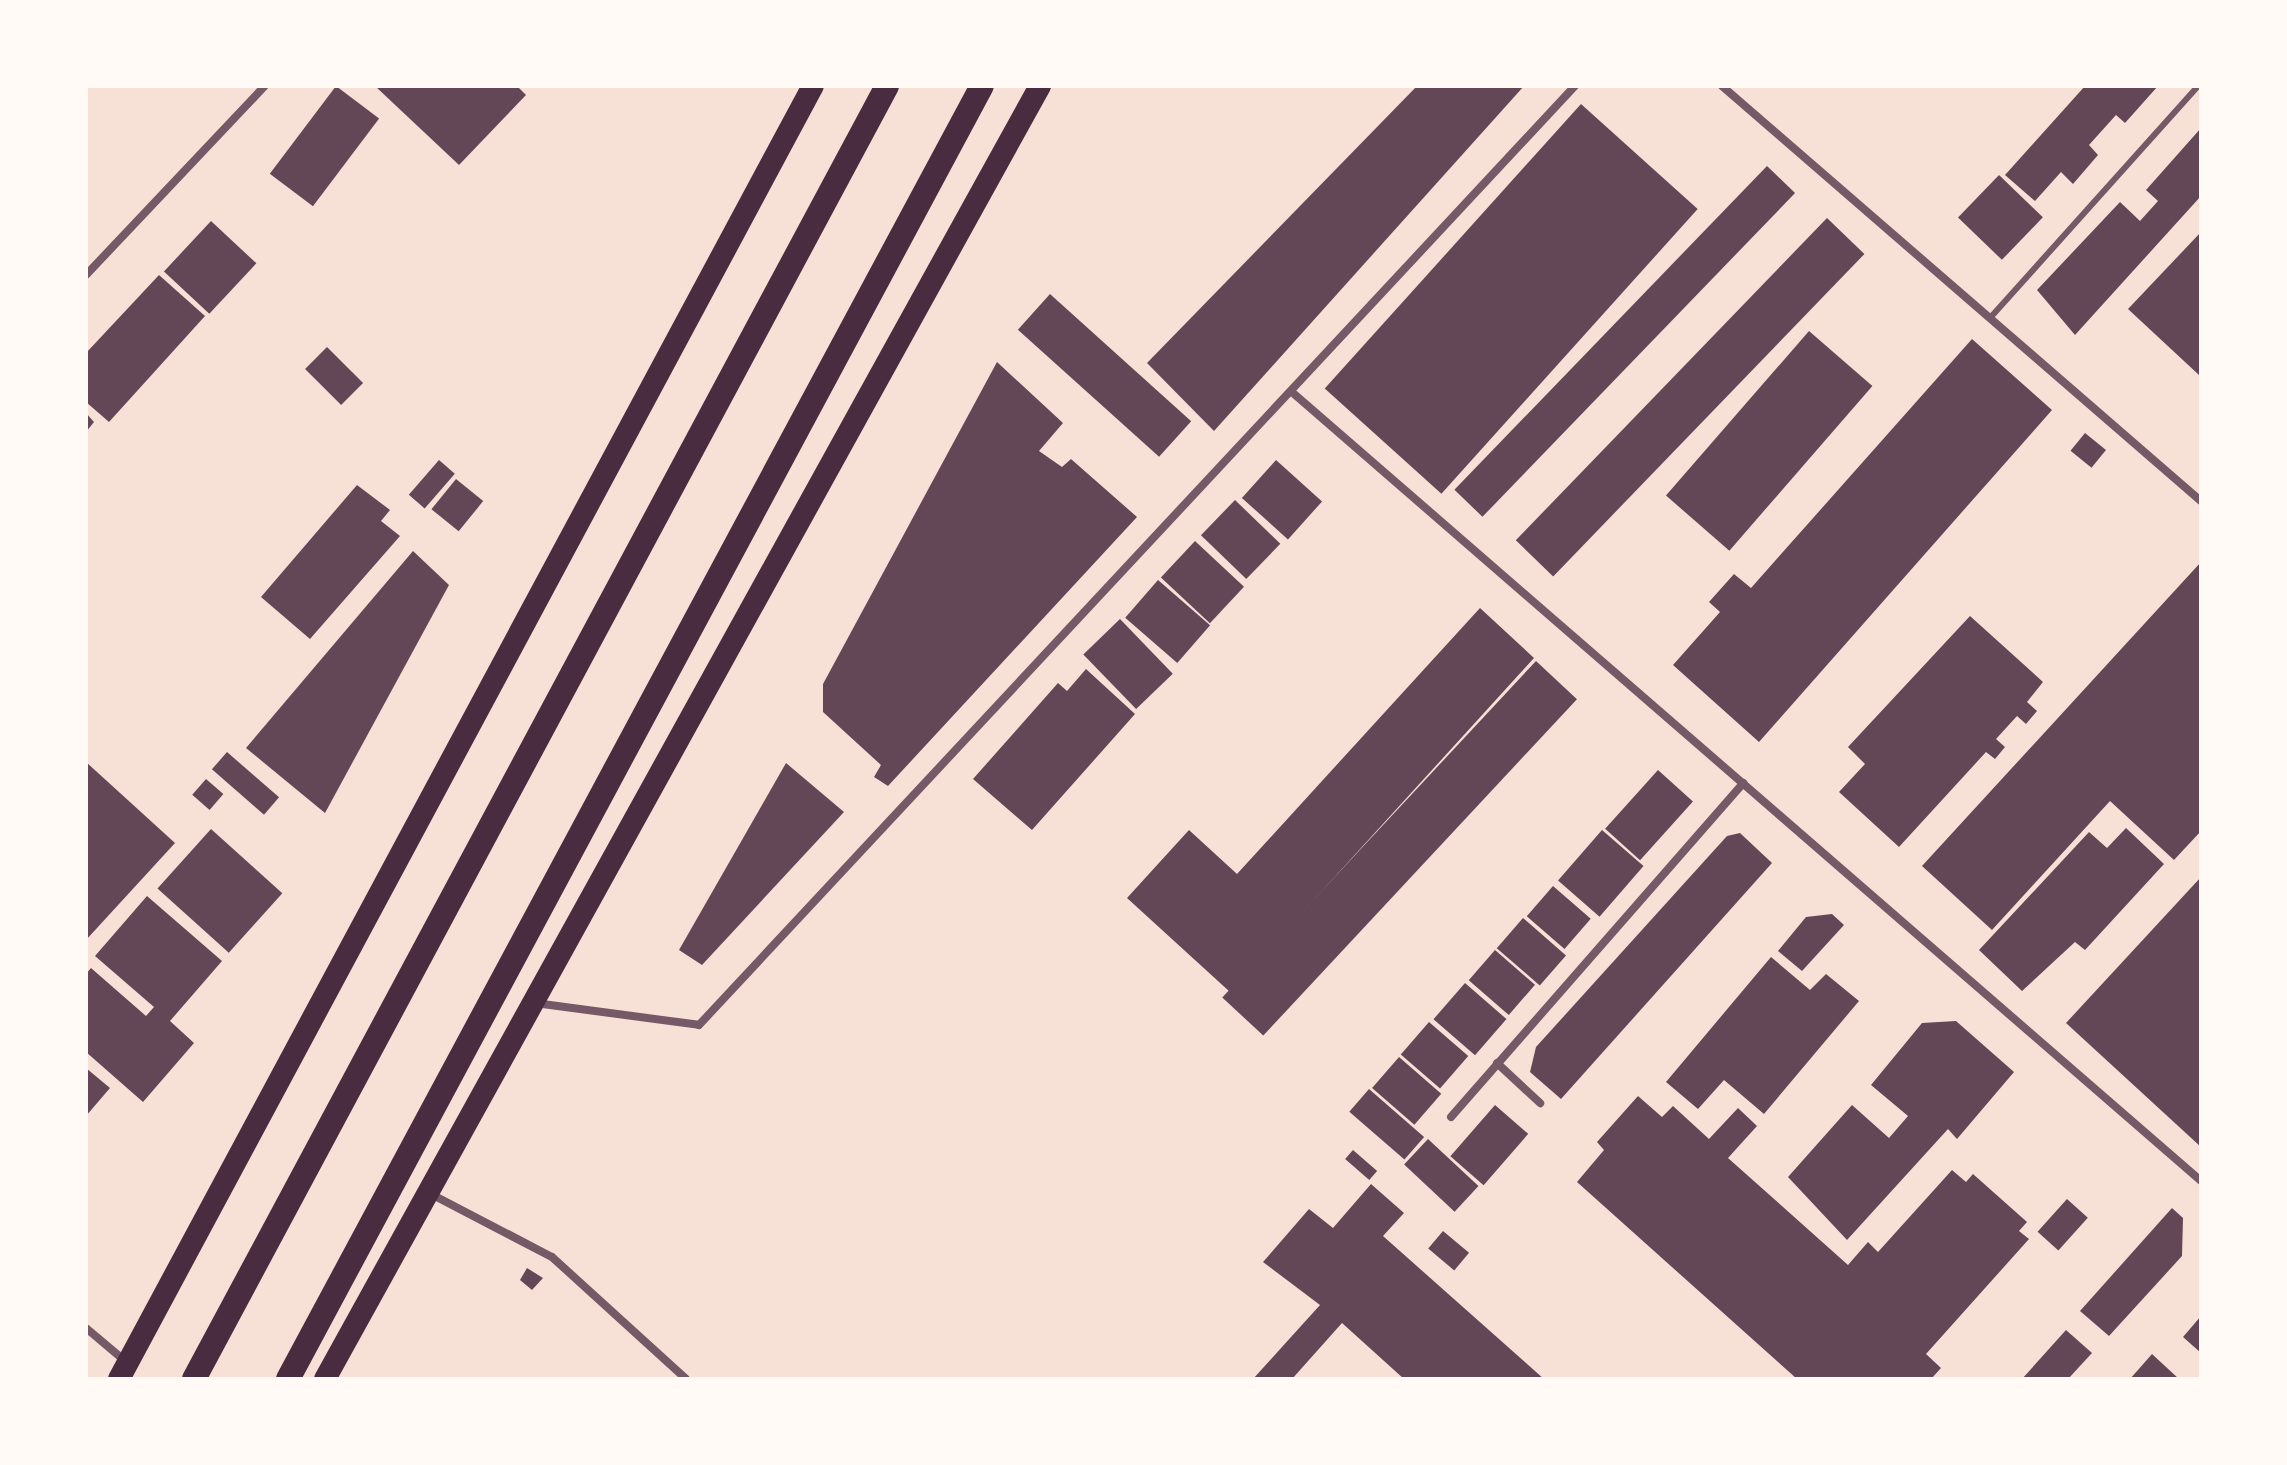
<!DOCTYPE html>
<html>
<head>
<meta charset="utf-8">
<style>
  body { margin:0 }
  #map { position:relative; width:2287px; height:1465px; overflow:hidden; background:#f7e1d7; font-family:Ubuntu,sans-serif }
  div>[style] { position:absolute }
  .building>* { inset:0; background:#644757; transform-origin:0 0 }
  .service>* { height:6px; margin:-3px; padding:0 3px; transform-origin:3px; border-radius:3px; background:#755966 }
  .minor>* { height:8px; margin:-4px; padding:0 4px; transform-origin:4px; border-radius:4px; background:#755966 }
  .trunk>* { height:22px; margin:-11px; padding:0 11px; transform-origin:11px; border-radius:11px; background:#4a2c40 }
  .motorway>* { height:24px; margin:-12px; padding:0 12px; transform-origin:12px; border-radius:12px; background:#4a2c40 }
  span { translate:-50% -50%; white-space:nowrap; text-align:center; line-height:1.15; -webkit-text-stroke:7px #fffaf5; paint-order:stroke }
  .frame { position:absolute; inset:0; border:88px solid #fffaf5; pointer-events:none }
</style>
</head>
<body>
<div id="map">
  <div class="building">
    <i style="left:336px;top:86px;width:54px;height:110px;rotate:37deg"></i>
    <i style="clip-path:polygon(375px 86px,517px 86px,526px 95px,459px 165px)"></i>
    <i style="clip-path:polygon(1417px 86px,1524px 86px,1214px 431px,1147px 363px)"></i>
    <i style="clip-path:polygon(2085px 86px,2158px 86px,2125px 123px,2116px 115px,2089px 145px,2098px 155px,2073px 184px,2061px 172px,2035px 201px,2005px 175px)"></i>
    <i style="left:1581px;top:104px;width:157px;height:383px;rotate:42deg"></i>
    <i style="clip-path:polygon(2201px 128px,2201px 196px,2075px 335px,2037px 290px,2120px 202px,2140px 221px,2158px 201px,2146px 190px)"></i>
    <i style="left:1767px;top:166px;width:39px;height:450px;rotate:44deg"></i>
    <i style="left:1999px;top:175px;width:61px;height:59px;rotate:44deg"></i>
    <i style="left:1827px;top:218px;width:52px;height:448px;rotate:44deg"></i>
    <i style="left:211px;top:221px;width:62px;height:69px;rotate:43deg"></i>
    <i style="clip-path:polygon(2201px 232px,2201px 373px,2199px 375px,2128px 309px)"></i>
    <i style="clip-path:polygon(159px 275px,205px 316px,109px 422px,86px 402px,86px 353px)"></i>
    <i style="left:1050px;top:294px;width:190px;height:48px;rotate:42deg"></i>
    <i style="left:1809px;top:331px;width:84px;height:218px;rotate:41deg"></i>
    <i style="clip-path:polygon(1972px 339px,2052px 410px,1759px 742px,1673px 665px,1720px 612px,1709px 602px,1734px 574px,1751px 588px)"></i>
    <i style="left:327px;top:347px;width:51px;height:31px;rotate:45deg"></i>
    <i style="clip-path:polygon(997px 362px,1063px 423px,1039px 451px,1062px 467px,1071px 459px,1137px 517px,888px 786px,874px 777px,881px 765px,823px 712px,823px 684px)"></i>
    <i style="clip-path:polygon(86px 413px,94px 422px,86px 432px)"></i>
    <i style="left:2085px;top:433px;width:27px;height:23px;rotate:39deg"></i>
    <i style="left:439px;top:460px;width:21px;height:46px;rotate:41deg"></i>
    <i style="left:1276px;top:460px;width:62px;height:51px;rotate:42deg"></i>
    <i style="left:456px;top:479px;width:35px;height:39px;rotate:39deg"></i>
    <i style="clip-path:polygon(357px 485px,390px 510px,381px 521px,400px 536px,310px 639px,261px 597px)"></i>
    <i style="left:1235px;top:500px;width:63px;height:49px;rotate:44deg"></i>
    <i style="left:1195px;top:541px;width:67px;height:50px;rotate:43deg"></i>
    <i style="clip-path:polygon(413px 551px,449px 585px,325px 813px,246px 748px)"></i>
    <i style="clip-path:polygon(2201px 562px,2201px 831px,2174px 860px,2110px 801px,1992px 930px,1922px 866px)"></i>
    <i style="left:1158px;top:580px;width:69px;height:50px;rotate:41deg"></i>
    <i style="clip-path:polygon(1480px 608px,1534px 658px,1230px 992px,1127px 898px,1189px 830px,1237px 874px)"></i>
    <i style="clip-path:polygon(1970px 616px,2043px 682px,2027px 702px,2037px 711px,2026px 724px,2017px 716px,1996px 739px,2005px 747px,1995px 759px,1986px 752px,1899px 847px,1839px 792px,1865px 764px,1848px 747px)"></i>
    <i style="left:1120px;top:619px;width:76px;height:51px;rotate:46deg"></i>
    <i style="left:1536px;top:661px;width:56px;height:460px;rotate:43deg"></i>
    <i style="clip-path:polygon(1086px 669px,1135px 714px,1032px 830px,973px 779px,1058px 683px,1067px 691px)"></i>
    <i style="left:227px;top:752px;width:69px;height:23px;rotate:41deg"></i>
    <i style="clip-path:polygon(86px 762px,175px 843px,86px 940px)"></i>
    <i style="clip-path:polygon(786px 763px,844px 812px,702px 965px,679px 950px)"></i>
    <i style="left:1658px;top:770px;width:47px;height:79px;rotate:42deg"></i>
    <i style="left:206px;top:779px;width:23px;height:21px;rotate:41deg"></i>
    <i style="clip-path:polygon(2126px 828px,2164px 864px,2085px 950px,2075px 942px,2022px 991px,1979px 950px,2089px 832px,2107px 848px)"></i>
    <i style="left:211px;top:829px;width:96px;height:80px;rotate:42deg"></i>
    <i style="left:1602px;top:830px;width:55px;height:67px;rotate:41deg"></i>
    <i style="clip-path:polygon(1740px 833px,1772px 863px,1561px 1099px,1530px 1072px,1536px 1047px,1727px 836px)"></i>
    <i style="clip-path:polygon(2201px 877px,2201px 1147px,2066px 1023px)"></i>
    <i style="left:1553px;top:886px;width:50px;height:40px;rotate:41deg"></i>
    <i style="clip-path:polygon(147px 896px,222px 961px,170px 1021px,194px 1043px,143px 1102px,86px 1052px,86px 974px,91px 968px,146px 1016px,154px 1007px,95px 956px)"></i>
    <i style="clip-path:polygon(1832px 914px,1844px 925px,1802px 971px,1778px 951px,1806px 917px)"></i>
    <i style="left:1523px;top:918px;width:57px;height:40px;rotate:41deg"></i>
    <i style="left:1495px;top:950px;width:53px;height:40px;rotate:41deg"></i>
    <i style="clip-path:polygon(1771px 957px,1810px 990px,1826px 974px,1859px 1001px,1764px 1114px,1724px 1080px,1698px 1109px,1666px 1082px)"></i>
    <i style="left:1465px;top:983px;width:55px;height:48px;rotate:41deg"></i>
    <i style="clip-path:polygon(1956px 1021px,2014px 1072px,1957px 1139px,1948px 1129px,1847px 1240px,1788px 1177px,1852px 1105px,1889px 1138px,1908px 1116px,1871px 1085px,1922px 1023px)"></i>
    <i style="left:1429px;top:1022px;width:52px;height:43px;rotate:41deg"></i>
    <i style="left:1399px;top:1057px;width:56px;height:41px;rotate:41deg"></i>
    <i style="clip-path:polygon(86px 1068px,110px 1088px,86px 1116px)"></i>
    <i style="left:1369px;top:1089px;width:73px;height:30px;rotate:41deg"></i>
    <i style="clip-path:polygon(1638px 1096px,1662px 1117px,1673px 1106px,1709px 1139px,1738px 1108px,1757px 1126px,1728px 1158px,1848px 1265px,1868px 1242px,1878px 1252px,1952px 1170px,1966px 1182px,1973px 1174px,2027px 1222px,2019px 1231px,2029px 1239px,1926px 1354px,1941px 1368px,1931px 1379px,1797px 1379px,1577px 1182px,1604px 1150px,1597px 1142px)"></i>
    <i style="left:1495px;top:1105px;width:44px;height:68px;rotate:41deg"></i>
    <i style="left:1428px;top:1139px;width:69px;height:35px;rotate:43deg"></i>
    <i style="left:1353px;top:1150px;width:32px;height:12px;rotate:41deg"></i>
    <i style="clip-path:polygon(1371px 1184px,1404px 1213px,1383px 1236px,1544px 1379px,1404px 1379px,1342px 1323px,1292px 1379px,1253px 1379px,1320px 1305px,1263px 1262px,1309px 1209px,1333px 1228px)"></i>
    <i style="left:2067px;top:1199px;width:28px;height:44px;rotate:42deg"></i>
    <i style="clip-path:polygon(2172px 1208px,2183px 1218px,2182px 1256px,2109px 1336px,2080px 1311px)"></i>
    <i style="left:1443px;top:1231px;width:34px;height:23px;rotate:40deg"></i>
    <i style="clip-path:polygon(527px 1268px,543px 1278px,532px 1290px,520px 1280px)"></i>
    <i style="clip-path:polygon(2201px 1316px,2201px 1353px,2183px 1337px)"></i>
    <i style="clip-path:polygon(2066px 1330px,2092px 1353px,2068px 1379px,2022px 1379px)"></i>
    <i style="clip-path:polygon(2152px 1354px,2179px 1379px,2130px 1379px)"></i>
  </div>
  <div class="service">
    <i style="left:1990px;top:318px;width:312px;rotate:-48.1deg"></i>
  </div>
  <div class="minor">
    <i style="left:1722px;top:86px;width:634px;rotate:40.91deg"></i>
    <i style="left:86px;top:275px;width:260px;rotate:-46.6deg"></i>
    <i style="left:1293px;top:393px;width:1202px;rotate:40.95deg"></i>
    <i style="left:535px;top:1003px;width:165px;rotate:7.6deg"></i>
    <i style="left:699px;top:1025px;width:1284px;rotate:-46.99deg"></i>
    <i style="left:1497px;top:1063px;width:59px;rotate:42.9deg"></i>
    <i style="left:1451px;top:1117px;width:444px;rotate:-48.8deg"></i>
    <i style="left:429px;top:1193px;width:139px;rotate:27.5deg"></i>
    <i style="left:552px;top:1257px;width:181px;rotate:42.3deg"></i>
    <i style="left:86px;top:1328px;width:51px;rotate:40.2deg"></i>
  </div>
  <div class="trunk">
    <i style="left:119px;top:1379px;width:1467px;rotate:-61.78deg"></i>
    <i style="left:325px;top:1379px;width:1478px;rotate:-61.06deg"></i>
  </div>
  <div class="motorway">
    <i style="left:194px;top:1379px;width:1467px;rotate:-61.81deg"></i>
    <i style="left:288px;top:1379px;width:1467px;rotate:-61.78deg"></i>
  </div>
  <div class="frame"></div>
</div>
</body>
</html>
